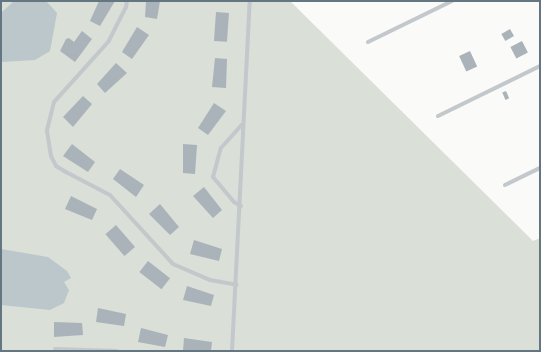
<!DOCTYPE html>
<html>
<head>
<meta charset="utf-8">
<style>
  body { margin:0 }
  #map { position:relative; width:541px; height:352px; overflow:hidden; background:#fafaf8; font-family:"Work Sans",sans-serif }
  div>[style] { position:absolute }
  .green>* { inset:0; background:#dadfd7 }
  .water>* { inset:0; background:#bbc7cb }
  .building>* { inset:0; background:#aab3b9; transform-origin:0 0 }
  .service>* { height:4px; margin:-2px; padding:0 2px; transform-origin:2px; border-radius:2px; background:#c3c8cc }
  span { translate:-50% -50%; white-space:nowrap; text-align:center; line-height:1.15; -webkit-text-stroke:4px #fff; paint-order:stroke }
  .frame { position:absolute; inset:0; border:2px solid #657683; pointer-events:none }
</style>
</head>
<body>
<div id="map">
  <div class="green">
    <i style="clip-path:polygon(1px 1px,290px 1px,533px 241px,540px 238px,540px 351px,1px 351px)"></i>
  </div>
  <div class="water">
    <i style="clip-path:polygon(14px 1px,46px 1px,57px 13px,50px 51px,35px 60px,1px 62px,1px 13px)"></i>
    <i style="clip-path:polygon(1px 249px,48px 257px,67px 271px,71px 278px,64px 282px,69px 290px,64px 303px,50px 310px,1px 305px)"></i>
  </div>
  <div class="building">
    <i style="clip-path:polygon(99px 1px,115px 1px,100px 26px,90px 21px)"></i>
    <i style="clip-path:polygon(146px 1px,160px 1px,157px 19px,145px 17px)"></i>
    <i style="left:216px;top:12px;width:13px;height:29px;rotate:4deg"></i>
    <i style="clip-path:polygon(137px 27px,149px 35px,132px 59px,122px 52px)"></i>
    <i style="left:510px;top:29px;width:8px;height:10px;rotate:60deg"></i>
    <i style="clip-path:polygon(82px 31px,92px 39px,75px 62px,60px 51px,66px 39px,69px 38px,74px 42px)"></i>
    <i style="left:522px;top:41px;width:13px;height:13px;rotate:63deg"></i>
    <i style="left:470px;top:51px;width:17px;height:12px;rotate:65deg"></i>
    <i style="clip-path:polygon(215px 58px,227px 59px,226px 88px,212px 87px)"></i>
    <i style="clip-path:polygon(116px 63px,127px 73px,105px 93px,97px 84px)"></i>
    <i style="left:506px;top:91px;width:8px;height:4px;rotate:67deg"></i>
    <i style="clip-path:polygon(83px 96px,92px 104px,73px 127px,63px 117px)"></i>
    <i style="clip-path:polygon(214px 103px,226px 111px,208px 135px,198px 128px)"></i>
    <i style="clip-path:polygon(72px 144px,95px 162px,88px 172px,63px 156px)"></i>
    <i style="clip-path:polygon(183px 144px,197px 145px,195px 174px,183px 173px)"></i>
    <i style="clip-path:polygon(120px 169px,144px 185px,136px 197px,113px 179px)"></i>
    <i style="clip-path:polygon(204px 187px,222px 210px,213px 218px,193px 196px)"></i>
    <i style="clip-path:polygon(71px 196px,97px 209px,92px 220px,65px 209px)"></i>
    <i style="clip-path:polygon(160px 204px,179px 227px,170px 235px,149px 214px)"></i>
    <i style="left:116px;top:225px;width:29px;height:14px;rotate:49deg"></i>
    <i style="clip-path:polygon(194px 240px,222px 249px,219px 261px,190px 254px)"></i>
    <i style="left:148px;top:261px;width:28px;height:14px;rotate:38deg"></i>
    <i style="clip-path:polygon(187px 286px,214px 295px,211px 306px,183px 300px)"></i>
    <i style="clip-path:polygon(98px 308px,126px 314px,124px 326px,96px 322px)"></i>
    <i style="clip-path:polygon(54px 322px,82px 323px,83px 335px,54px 337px)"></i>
    <i style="clip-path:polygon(141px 328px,168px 335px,165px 347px,138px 342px)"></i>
    <i style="clip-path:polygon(184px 338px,212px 342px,211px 351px,183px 351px)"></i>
  </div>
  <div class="service">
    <i style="left:127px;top:1px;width:6px;rotate:99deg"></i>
    <i style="left:126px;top:7px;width:38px;rotate:117deg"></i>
    <i style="left:109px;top:41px;width:82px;rotate:132deg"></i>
    <i style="left:54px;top:102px;width:30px;rotate:104deg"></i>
    <i style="left:47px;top:131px;width:25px;rotate:81deg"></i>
    <i style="left:51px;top:156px;width:11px;rotate:63deg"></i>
    <i style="left:56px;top:166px;width:12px;rotate:31deg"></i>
    <i style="left:66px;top:172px;width:50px;rotate:27.6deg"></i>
    <i style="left:110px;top:195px;width:93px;rotate:47.6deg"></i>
    <i style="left:173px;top:264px;width:40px;rotate:23.4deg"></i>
    <i style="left:210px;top:280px;width:27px;rotate:10deg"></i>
    <i style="left:368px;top:42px;width:93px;rotate:-26deg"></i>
    <i style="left:438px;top:116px;width:114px;rotate:-26.1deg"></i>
    <i style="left:505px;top:185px;width:39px;rotate:-26deg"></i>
    <i style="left:241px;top:206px;width:8px;rotate:-150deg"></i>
    <i style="left:234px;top:202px;width:33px;rotate:-130deg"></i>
    <i style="left:213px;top:177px;width:30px;rotate:-75deg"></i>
    <i style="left:221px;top:148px;width:31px;rotate:-48deg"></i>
    <i style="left:55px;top:349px;width:62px;rotate:1.8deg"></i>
    <i style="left:232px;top:351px;width:350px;rotate:-87.1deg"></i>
  </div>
  <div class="frame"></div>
</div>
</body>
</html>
